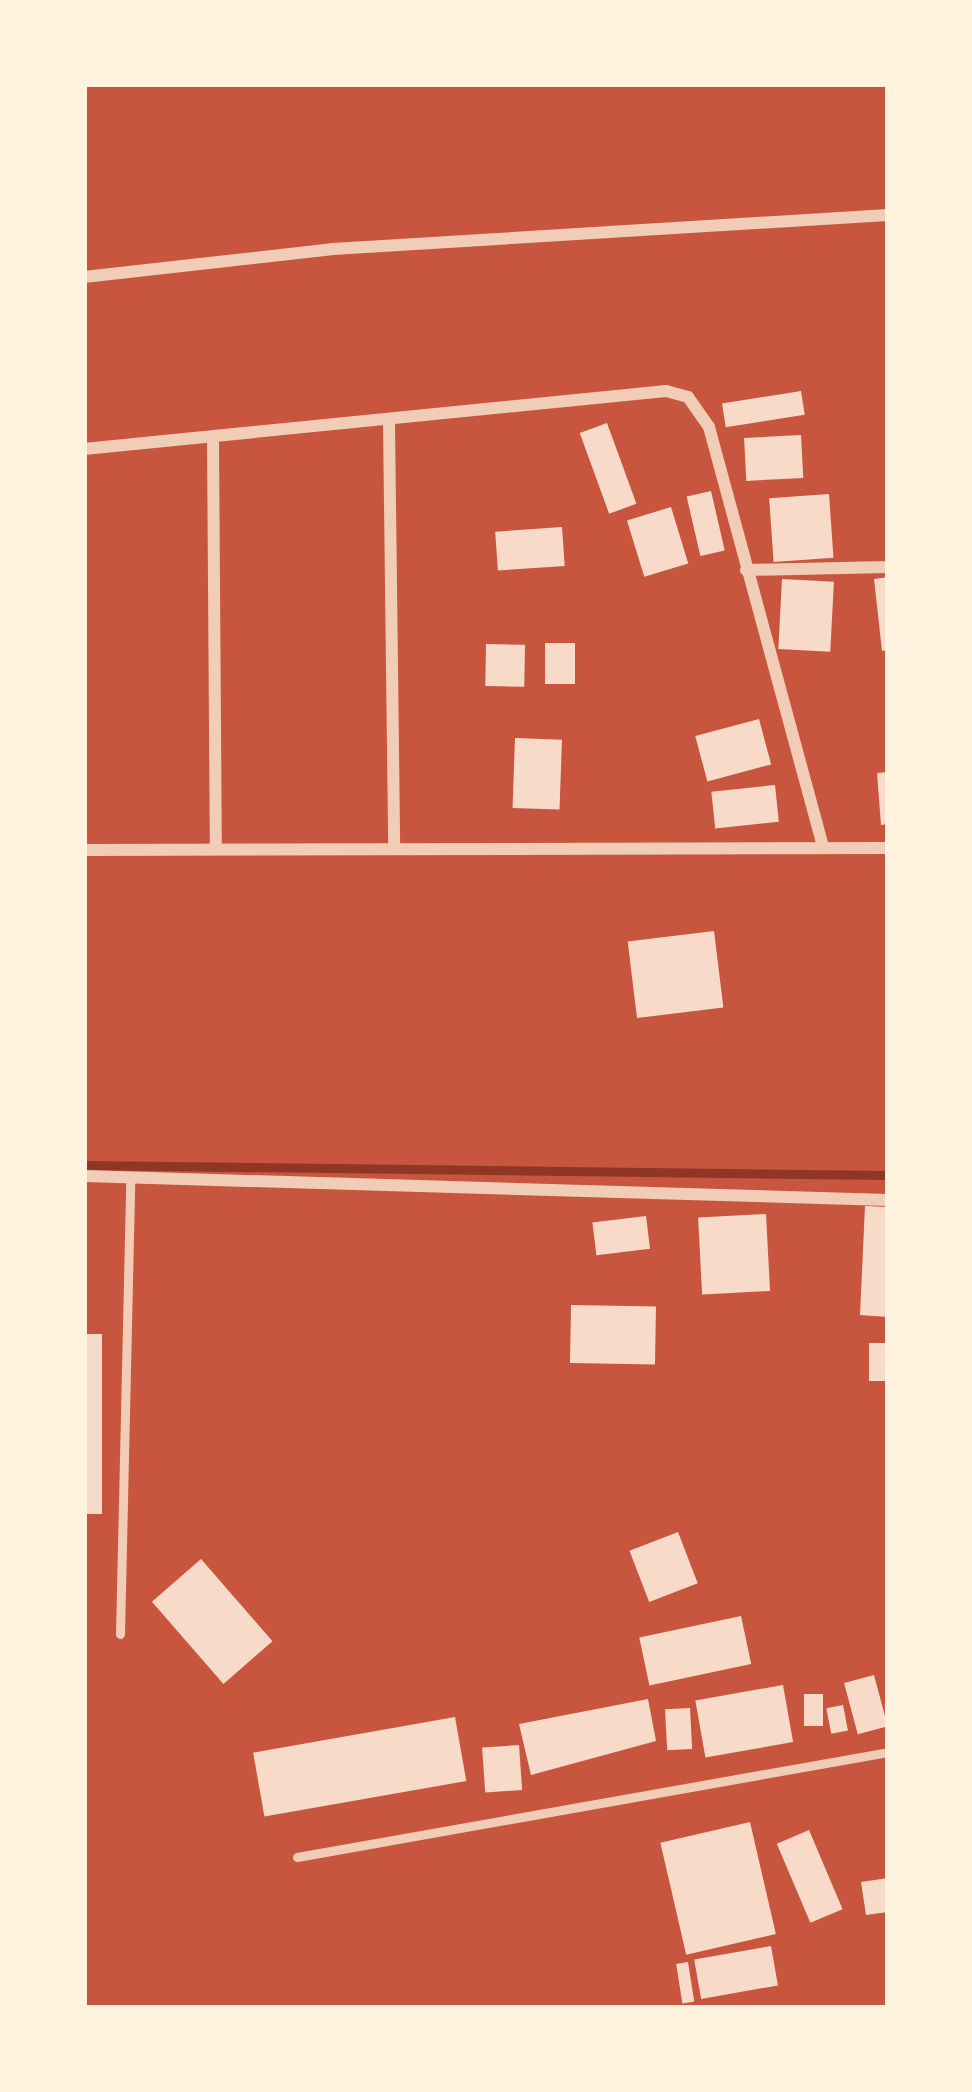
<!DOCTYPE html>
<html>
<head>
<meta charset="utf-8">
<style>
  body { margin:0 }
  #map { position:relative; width:972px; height:2092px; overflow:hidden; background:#c8553d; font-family:Poppins,sans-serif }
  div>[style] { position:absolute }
  .stream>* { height:9px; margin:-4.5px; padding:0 4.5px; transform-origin:4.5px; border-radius:4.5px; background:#8f3625 }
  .building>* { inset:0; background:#f7dbc8; transform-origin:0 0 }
  .service>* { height:9px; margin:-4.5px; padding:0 4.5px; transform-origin:4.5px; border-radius:4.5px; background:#f1ccb7 }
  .minor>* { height:12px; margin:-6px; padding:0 6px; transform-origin:6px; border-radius:6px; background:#f1ccb7 }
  span { translate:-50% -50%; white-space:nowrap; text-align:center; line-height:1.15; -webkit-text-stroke:10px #fff3e0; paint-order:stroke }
  .frame { position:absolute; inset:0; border:87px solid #fff3e0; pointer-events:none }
</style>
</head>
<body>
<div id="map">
  <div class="stream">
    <i style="left:84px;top:1165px;width:804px;rotate:0.71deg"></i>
  </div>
  <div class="building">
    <i style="left:801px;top:391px;width:24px;height:80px;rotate:81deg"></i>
    <i style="left:607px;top:423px;width:86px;height:29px;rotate:70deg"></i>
    <i style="left:801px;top:435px;width:43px;height:57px;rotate:87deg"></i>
    <i style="left:711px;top:491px;width:61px;height:25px;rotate:77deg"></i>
    <i style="left:829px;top:494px;width:64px;height:60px;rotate:86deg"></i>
    <i style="left:671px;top:507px;width:59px;height:46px;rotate:73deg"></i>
    <i style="left:562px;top:527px;width:39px;height:67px;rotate:86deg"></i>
    <i style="clip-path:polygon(888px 577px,888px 650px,882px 651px,874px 579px)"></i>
    <i style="left:782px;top:579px;width:52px;height:70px;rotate:3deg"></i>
    <i style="left:545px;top:643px;width:30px;height:41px"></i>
    <i style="left:486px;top:644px;width:39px;height:42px;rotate:1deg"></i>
    <i style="left:759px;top:719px;width:47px;height:66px;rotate:75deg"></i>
    <i style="left:515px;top:738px;width:47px;height:70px;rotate:2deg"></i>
    <i style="clip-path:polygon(888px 772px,888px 824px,881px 825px,877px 773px)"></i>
    <i style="left:775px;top:785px;width:37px;height:64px;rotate:84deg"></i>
    <i style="left:714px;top:931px;width:77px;height:87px;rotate:83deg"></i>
    <i style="clip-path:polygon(865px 1206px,888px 1207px,888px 1317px,860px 1315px)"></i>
    <i style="left:766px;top:1214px;width:77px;height:68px;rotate:87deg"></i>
    <i style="left:646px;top:1216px;width:33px;height:54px;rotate:83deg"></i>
    <i style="left:571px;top:1305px;width:85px;height:58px;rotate:1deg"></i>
    <i style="left:84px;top:1334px;width:18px;height:180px"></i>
    <i style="left:869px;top:1343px;width:19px;height:38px"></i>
    <i style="left:678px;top:1532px;width:55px;height:52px;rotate:69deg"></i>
    <i style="left:201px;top:1559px;width:109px;height:65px;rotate:49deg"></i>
    <i style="left:741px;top:1616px;width:49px;height:104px;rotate:78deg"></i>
    <i style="left:874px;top:1675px;width:53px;height:31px;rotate:75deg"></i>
    <i style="left:783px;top:1685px;width:58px;height:89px;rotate:80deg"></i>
    <i style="left:804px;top:1694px;width:19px;height:32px"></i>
    <i style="clip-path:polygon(648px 1699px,656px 1741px,531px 1775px,519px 1724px)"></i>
    <i style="left:843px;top:1705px;width:26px;height:17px;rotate:79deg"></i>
    <i style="left:690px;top:1708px;width:41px;height:25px;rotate:87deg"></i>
    <i style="left:455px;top:1717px;width:65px;height:205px;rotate:80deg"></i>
    <i style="left:519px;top:1745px;width:45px;height:37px;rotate:86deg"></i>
    <i style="left:750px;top:1822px;width:115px;height:92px;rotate:77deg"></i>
    <i style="left:809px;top:1830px;width:86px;height:35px;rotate:67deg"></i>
    <i style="clip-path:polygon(888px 1878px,888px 1912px,866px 1915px,861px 1882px)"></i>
    <i style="left:771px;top:1946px;width:40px;height:78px;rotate:80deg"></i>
    <i style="left:688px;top:1962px;width:40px;height:12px;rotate:81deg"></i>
  </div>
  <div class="service">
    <i style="left:120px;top:1634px;width:456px;rotate:-88.7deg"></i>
    <i style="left:297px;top:1857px;width:600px;rotate:-10.07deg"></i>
  </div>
  <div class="minor">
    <i style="left:84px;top:277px;width:251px;rotate:-6.4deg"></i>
    <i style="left:333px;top:249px;width:556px;rotate:-3.51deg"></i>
    <i style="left:389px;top:422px;width:426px;rotate:89.3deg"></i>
    <i style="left:213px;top:440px;width:409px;rotate:89.6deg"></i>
    <i style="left:84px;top:449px;width:585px;rotate:-5.69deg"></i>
    <i style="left:666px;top:391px;width:23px;rotate:15deg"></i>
    <i style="left:688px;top:397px;width:37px;rotate:55deg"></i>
    <i style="left:709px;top:427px;width:435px;rotate:74.8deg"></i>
    <i style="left:746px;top:570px;width:142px;rotate:-1.2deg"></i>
    <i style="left:84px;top:850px;width:804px;rotate:-0.14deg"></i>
    <i style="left:84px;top:1176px;width:804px;rotate:1.71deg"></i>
  </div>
  <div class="frame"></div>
</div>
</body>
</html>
